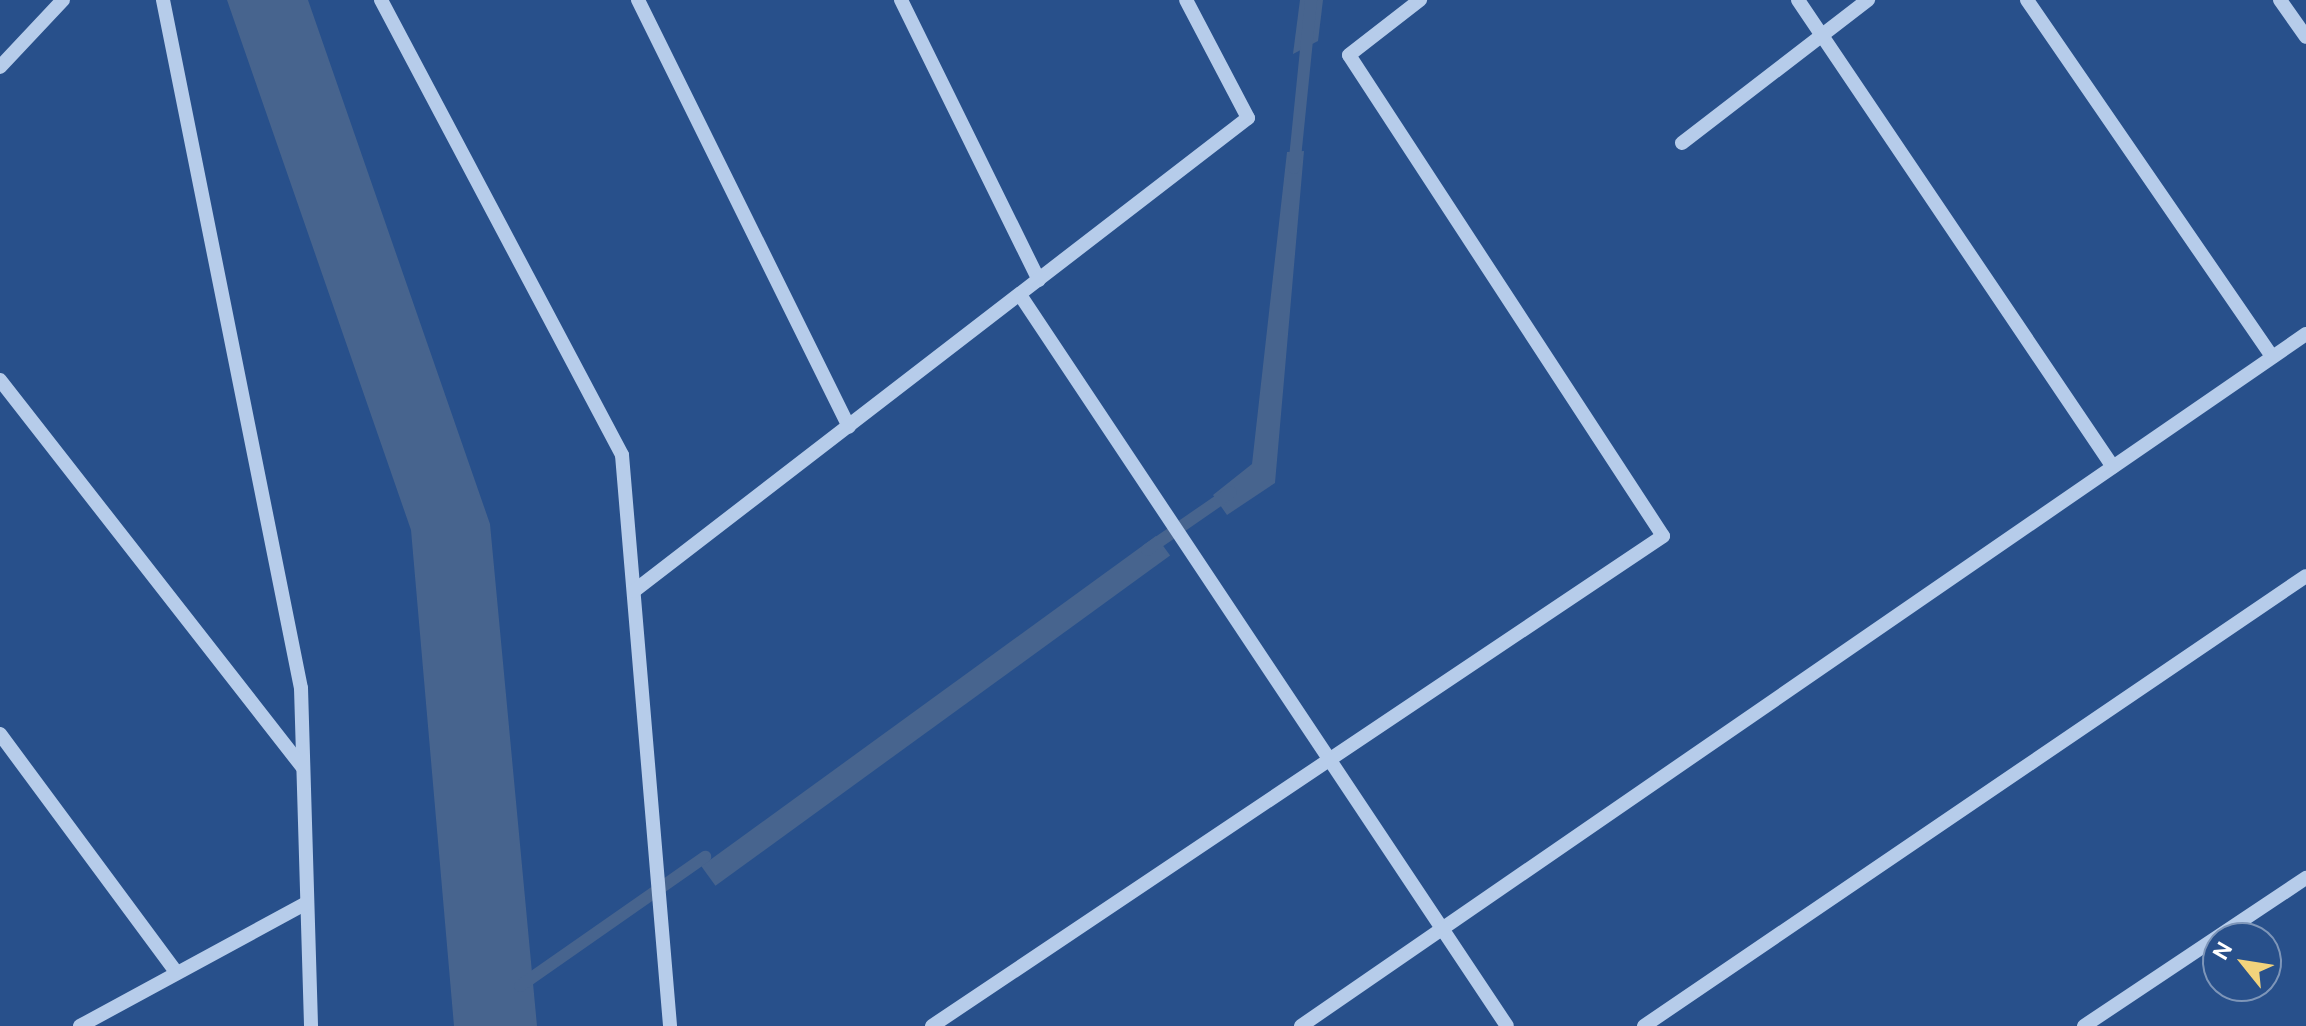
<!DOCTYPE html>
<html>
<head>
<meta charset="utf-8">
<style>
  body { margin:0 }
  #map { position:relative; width:2306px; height:1026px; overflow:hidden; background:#28508b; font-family:"DM Sans",sans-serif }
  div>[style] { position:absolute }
  .water>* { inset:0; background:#47648e; transform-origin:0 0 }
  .stream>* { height:12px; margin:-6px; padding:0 6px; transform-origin:6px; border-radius:6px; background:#47648e }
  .minor>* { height:14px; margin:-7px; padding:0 7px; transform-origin:7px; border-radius:7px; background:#b6ccea }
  span { translate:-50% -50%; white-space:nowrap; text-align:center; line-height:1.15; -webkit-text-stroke:7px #28508b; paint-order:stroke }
  .north { position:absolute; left:2202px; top:922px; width:80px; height:80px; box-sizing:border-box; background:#28508b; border:2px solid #7e96b9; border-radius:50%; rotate:300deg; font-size:22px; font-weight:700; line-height:32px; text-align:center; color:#fff }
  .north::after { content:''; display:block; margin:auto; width:28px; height:36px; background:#f2d37c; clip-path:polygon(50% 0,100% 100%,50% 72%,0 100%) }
</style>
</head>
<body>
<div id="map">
  <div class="water">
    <i style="clip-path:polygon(227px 0,308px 0,490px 524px,537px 1026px,454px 1026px,411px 530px)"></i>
    <i style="clip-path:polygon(1300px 0,1323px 0,1318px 41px,1293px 54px)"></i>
    <i style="clip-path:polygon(1304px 151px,1275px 483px,1227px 515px,1213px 495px,1252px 464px,1287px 152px)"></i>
    <i style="left:1156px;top:536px;width:24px;height:562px;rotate:54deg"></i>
  </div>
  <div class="stream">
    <i style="left:1294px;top:168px;width:169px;rotate:-84.2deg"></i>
    <i style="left:1147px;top:550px;width:102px;rotate:-34.6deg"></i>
    <i style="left:520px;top:986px;width:226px;rotate:-34.9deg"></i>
  </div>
  <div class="minor">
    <i style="left:163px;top:0;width:702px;rotate:78.66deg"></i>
    <i style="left:301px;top:688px;width:338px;rotate:88.3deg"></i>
    <i style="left:381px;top:0;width:515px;rotate:62.09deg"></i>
    <i style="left:622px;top:455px;width:573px;rotate:85.19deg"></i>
    <i style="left:638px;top:0;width:476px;rotate:63.7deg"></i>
    <i style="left:901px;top:0;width:312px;rotate:63.8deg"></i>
    <i style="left:1798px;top:0;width:563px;rotate:56deg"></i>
    <i style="left:2027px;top:0;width:433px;rotate:55.5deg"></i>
    <i style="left:2280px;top:0;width:45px;rotate:54.9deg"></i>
    <i style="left:0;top:67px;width:92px;rotate:-46.8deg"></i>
    <i style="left:1682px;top:143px;width:235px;rotate:-37.6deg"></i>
    <i style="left:1020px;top:295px;width:878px;rotate:56.33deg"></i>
    <i style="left:0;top:380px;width:492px;rotate:52deg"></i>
    <i style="left:634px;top:591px;width:775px;rotate:-37.61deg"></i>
    <i style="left:1248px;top:118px;width:133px;rotate:-117.7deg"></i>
    <i style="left:0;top:734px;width:297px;rotate:53.5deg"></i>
    <i style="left:80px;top:1026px;width:258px;rotate:-28.5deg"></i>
    <i style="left:932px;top:1026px;width:880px;rotate:-33.83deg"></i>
    <i style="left:1663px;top:536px;width:574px;rotate:-123.14deg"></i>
    <i style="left:1349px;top:55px;width:90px;rotate:-37.8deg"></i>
    <i style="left:1301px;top:1026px;width:1220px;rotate:-34.55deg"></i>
    <i style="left:1644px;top:1026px;width:800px;rotate:-34.21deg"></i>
    <i style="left:2084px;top:1026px;width:267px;rotate:-33.7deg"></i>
  </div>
  <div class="north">N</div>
</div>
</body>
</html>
